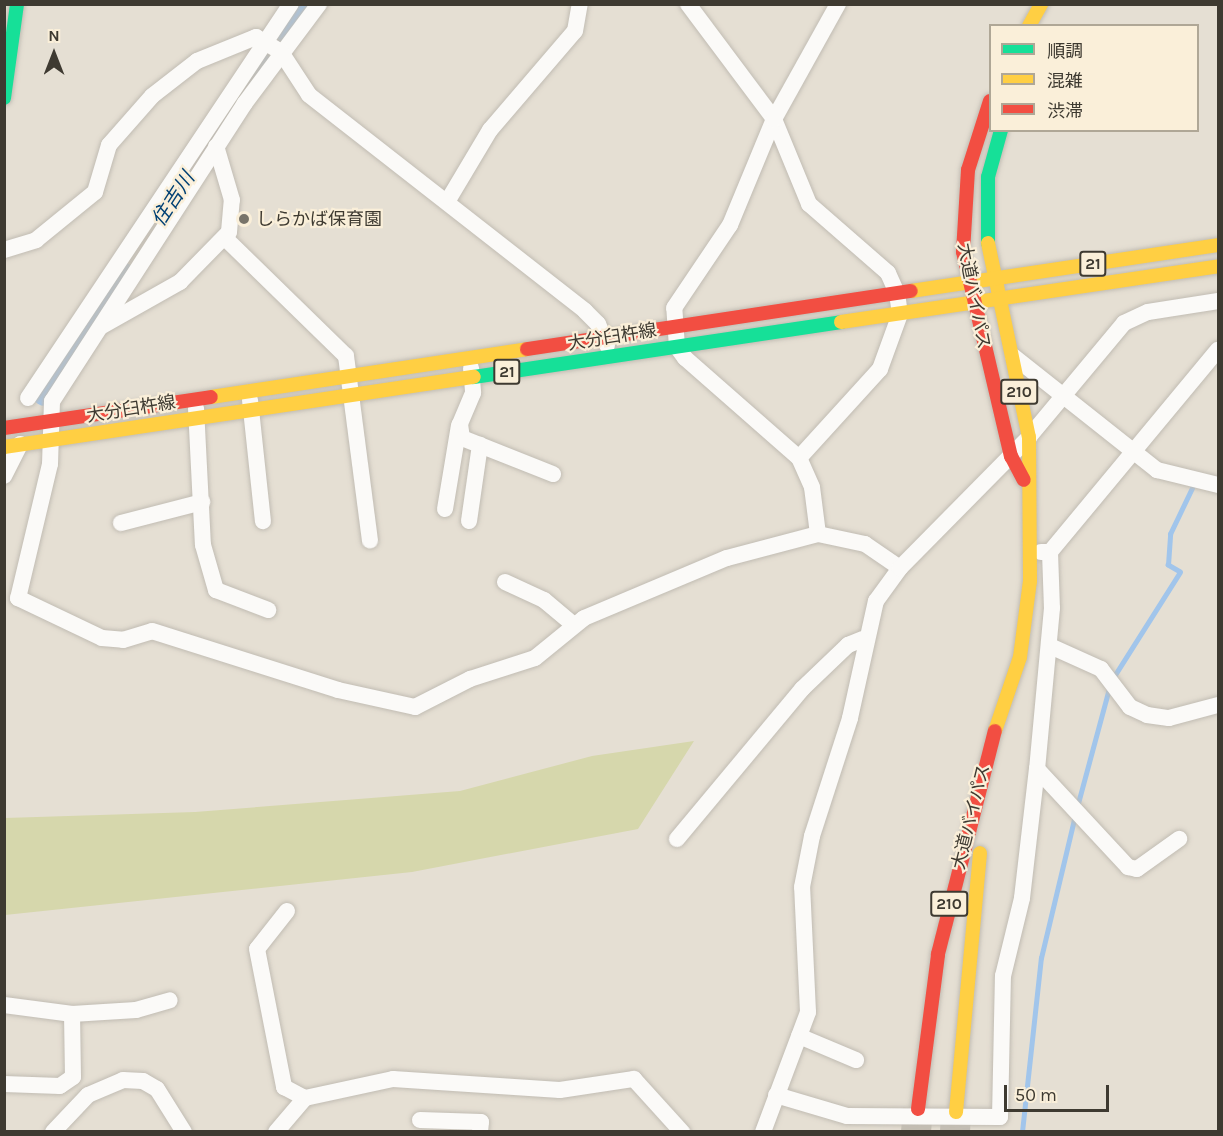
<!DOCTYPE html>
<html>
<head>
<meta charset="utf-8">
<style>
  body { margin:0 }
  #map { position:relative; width:1223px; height:1136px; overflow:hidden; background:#e5dfd3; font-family:Karla,"Noto Sans JP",sans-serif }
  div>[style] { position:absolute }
  .green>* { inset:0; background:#d6d7ac }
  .stream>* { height:4.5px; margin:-2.25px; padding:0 2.25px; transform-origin:2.25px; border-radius:2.25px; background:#a1c5eb }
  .river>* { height:26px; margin:-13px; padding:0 13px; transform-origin:13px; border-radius:13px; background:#a1c5eb }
  .highway-tunnel>* { height:30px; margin-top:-15px; transform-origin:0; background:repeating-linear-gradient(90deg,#c4beb3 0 30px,transparent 0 45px) }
  .roads { filter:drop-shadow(0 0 2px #c1bcb3) drop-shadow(0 0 2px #c1bcb3) }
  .street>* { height:16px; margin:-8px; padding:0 8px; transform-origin:8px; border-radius:8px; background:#fbfaf8 }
  .fast>* { height:14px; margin:-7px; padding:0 7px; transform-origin:7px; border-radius:7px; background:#16e098 }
  .slow>* { height:14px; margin:-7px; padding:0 7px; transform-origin:7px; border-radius:7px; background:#ffcf43 }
  .jam>* { height:14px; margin:-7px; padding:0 7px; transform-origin:7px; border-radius:7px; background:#f24e42 }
  .dots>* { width:16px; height:16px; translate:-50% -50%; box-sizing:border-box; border:3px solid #faefd9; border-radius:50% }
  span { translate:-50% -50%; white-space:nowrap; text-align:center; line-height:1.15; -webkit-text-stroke:4.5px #faefd9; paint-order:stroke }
  .shield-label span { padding:2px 4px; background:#faefd9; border:2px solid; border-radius:4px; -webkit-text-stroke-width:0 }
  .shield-label { font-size:16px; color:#3e3a31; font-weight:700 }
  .poi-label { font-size:18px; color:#3e3a31 }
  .left { translate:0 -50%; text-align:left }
  .street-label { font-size:18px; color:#3e3a31 }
  .water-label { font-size:20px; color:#014074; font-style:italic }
  .frame { position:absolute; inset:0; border:6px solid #3e3a31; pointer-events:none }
  .legend { position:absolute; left:989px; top:24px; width:210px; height:108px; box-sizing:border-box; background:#faefd9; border:2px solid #afa796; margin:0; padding:8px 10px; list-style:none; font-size:18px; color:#3e3a31 }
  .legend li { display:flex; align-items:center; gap:12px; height:30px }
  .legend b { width:30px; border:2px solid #afa796 }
  .north { position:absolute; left:24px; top:24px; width:60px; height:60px; -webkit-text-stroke:4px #faefd9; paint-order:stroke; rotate:0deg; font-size:16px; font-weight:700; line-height:24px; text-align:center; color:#3e3a31 }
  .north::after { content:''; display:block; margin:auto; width:21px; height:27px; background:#3e3a31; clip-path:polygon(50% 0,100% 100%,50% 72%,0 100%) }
  .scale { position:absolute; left:1004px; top:1085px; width:105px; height:27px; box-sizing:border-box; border:3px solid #3e3a31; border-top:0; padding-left:8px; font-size:18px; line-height:21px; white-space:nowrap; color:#3e3a31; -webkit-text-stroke:4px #faefd9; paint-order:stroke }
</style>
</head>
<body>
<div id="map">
  <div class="green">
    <i style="clip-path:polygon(694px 741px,638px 829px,412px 872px,5px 915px,5px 818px,195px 812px,460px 791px,592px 756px)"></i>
  </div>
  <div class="stream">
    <i style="left:1113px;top:678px;width:125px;rotate:-57.7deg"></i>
    <i style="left:1180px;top:572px;width:14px;rotate:-150deg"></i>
    <i style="left:1168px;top:565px;width:31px;rotate:-86deg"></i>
    <i style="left:1170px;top:534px;width:51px;rotate:-64.4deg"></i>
    <i style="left:1077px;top:807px;width:123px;rotate:-74.9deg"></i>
    <i style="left:1022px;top:1132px;width:175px;rotate:-83.8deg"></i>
    <i style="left:1041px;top:958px;width:147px;rotate:-76.6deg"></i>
  </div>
  <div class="river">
    <i style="left:212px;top:140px;width:163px;rotate:-56.8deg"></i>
    <i style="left:45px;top:393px;width:141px;rotate:-56deg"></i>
  </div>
  <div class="highway-tunnel">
    <i style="left:916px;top:1132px;width:23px;rotate:-85deg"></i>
    <i style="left:955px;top:1132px;width:20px;rotate:-87deg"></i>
  </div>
  <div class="roads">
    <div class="street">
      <i style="left:319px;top:4px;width:124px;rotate:126.8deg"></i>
      <i style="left:245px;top:103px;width:355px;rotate:122.9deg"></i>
      <i style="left:52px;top:401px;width:63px;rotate:91.8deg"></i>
      <i style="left:50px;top:464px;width:138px;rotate:103.4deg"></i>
      <i style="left:18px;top:598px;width:93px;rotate:25.5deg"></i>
      <i style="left:102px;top:638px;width:21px;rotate:5deg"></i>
      <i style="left:123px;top:640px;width:30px;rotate:-17deg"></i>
      <i style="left:152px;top:631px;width:195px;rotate:17.6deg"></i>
      <i style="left:338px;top:690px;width:79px;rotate:12.4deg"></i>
      <i style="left:415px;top:707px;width:62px;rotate:-27deg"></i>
      <i style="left:470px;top:679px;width:68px;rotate:-17.9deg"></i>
      <i style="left:535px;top:658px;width:63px;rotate:-39.2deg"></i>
      <i style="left:584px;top:618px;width:155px;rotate:-22.8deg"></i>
      <i style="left:727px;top:558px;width:94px;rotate:-14.8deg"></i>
      <i style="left:818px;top:534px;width:48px;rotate:12deg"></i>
      <i style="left:865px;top:544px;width:42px;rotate:34.4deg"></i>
      <i style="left:688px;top:4px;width:144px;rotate:53.2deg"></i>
      <i style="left:774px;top:119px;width:92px;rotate:67.6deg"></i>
      <i style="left:809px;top:204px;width:105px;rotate:41.1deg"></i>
      <i style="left:888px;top:273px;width:22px;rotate:66deg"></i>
      <i style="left:897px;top:293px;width:21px;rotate:82deg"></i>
      <i style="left:900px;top:314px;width:59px;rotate:110deg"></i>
      <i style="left:880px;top:369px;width:120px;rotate:132.3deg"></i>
      <i style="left:447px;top:202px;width:84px;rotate:-59.2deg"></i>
      <i style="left:490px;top:130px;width:130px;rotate:-49.4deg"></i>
      <i style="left:575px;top:31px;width:27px;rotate:-80deg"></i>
      <i style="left:225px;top:238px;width:169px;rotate:44.3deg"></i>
      <i style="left:346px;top:356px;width:186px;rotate:82.6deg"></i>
      <i style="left:4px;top:250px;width:34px;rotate:-17deg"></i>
      <i style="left:36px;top:240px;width:76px;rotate:-39.1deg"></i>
      <i style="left:95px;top:192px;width:49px;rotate:-73.4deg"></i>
      <i style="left:109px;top:145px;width:65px;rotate:-48.7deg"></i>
      <i style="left:152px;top:96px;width:57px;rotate:-37.9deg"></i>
      <i style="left:197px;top:61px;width:64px;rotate:-22.1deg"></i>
      <i style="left:256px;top:37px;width:29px;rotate:31deg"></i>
      <i style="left:281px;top:52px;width:51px;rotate:56.9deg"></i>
      <i style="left:309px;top:95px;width:350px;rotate:38deg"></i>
      <i style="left:585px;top:311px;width:18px;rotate:45deg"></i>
      <i style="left:598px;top:324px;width:23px;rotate:67deg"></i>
      <i style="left:102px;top:326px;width:90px;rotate:-29.4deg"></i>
      <i style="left:180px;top:282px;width:70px;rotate:-45.6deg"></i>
      <i style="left:229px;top:232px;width:32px;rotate:-85deg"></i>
      <i style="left:232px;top:200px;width:56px;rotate:-106.5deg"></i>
      <i style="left:1013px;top:356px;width:184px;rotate:38.4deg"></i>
      <i style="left:1157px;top:470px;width:63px;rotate:13.8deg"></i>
      <i style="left:471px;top:368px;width:25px;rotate:85deg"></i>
      <i style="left:473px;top:393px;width:34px;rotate:113deg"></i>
      <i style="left:460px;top:424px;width:14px;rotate:82deg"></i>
      <i style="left:462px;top:438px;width:98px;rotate:21.6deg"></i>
      <i style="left:28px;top:398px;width:474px;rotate:-56.3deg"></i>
      <i style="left:250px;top:400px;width:122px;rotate:83.9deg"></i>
      <i style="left:196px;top:408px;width:137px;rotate:87.1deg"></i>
      <i style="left:203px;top:545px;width:47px;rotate:73.9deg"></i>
      <i style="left:216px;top:590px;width:56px;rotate:21deg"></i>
      <i style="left:4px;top:476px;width:36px;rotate:-63deg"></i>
      <i style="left:445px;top:509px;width:85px;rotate:-80.5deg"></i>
      <i style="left:469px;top:521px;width:77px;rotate:-81.8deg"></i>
      <i style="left:121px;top:523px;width:84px;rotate:-14.5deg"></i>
      <i style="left:818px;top:534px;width:47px;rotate:-97.3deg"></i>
      <i style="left:812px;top:487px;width:32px;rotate:-114deg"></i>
      <i style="left:799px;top:458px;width:152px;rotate:-138.7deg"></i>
      <i style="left:685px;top:358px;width:14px;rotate:-126deg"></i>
      <i style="left:677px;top:347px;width:39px;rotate:-94deg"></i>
      <i style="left:674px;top:308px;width:100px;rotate:-56deg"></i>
      <i style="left:730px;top:225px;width:115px;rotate:-67.5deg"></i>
      <i style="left:774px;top:119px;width:132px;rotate:-60.9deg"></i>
      <i style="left:1041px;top:552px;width:9px"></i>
      <i style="left:1050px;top:552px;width:263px;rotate:-50.3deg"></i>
      <i style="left:1050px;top:552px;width:56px;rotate:88deg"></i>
      <i style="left:1052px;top:608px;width:162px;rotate:95.3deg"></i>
      <i style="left:1037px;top:769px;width:134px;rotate:47.1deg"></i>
      <i style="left:1128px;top:867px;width:9px;rotate:13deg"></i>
      <i style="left:1137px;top:869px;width:52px;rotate:-35.5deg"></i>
      <i style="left:505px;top:582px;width:43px;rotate:24.8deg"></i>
      <i style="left:544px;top:600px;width:38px;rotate:40deg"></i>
      <i style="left:1050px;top:646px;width:56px;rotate:24.3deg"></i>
      <i style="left:1101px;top:669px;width:48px;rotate:52.7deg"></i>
      <i style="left:1130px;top:707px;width:19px;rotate:25deg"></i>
      <i style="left:1147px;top:715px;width:22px;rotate:8deg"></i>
      <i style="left:1169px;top:718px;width:51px;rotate:-14.9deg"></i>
      <i style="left:677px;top:839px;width:195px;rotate:-50.2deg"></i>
      <i style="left:802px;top:689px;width:64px;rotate:-43.7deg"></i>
      <i style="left:848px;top:645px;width:16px;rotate:-22deg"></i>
      <i style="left:287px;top:911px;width:48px;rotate:128.3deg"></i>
      <i style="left:257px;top:949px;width:141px;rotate:78.9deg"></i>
      <i style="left:284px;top:1087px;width:24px;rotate:28deg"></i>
      <i style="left:4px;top:1005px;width:69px;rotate:7.5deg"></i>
      <i style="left:72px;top:1014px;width:64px;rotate:-3.6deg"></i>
      <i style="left:136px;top:1010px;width:35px;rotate:-16deg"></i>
      <i style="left:799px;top:1036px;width:62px;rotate:22.8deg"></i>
      <i style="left:4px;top:1084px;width:56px;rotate:2deg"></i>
      <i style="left:60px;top:1086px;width:16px;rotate:-35deg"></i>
      <i style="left:73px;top:1077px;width:63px;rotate:-90.9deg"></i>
      <i style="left:776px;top:1095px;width:74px;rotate:16.5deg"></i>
      <i style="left:847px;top:1116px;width:153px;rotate:0.4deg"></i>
      <i style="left:1000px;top:1117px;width:141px;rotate:-88.8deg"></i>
      <i style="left:1003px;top:976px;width:80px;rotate:-76.3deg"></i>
      <i style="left:1022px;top:898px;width:130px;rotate:-83.4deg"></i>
      <i style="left:420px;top:1120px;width:61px;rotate:1.9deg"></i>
      <i style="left:481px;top:1122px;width:10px;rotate:96deg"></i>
      <i style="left:53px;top:1132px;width:51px;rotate:-46.6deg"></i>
      <i style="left:88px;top:1095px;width:38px;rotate:-23deg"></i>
      <i style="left:123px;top:1080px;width:20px;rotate:3deg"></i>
      <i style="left:143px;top:1081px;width:16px;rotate:30deg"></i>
      <i style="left:157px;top:1089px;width:51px;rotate:57.9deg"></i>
      <i style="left:276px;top:1132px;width:45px;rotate:-49.5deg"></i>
      <i style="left:305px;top:1098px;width:90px;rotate:-12.2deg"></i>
      <i style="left:393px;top:1079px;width:167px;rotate:3.8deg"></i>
      <i style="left:560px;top:1090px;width:75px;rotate:-8.5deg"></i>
      <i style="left:634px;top:1079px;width:72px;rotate:47.8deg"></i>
      <i style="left:763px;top:1132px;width:128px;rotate:-69.4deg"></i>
      <i style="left:808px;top:1012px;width:125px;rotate:-92.7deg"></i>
      <i style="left:802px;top:887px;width:52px;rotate:-78.9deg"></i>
      <i style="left:812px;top:836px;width:124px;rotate:-72.1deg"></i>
      <i style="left:850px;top:718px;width:120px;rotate:-77.5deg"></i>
      <i style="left:876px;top:601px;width:41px;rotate:-54deg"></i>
      <i style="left:900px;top:568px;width:184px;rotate:-45.4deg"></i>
      <i style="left:1029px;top:437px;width:148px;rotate:-50.2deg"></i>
      <i style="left:1124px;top:323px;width:26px;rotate:-25deg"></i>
      <i style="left:1148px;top:312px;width:71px;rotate:-8.9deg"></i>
    </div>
    <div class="fast">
      <i style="left:4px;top:98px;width:95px;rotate:-82.1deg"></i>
      <i style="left:988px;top:243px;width:66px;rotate:-90deg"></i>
      <i style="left:988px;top:177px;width:49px;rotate:-74.5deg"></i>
      <i style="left:474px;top:377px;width:371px;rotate:-8.5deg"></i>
    </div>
    <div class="slow">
      <i style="left:1029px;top:26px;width:25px;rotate:-61deg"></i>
      <i style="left:988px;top:243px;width:198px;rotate:78.1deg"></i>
      <i style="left:1029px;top:437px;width:144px;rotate:89.6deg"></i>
      <i style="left:1030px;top:581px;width:77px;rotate:97.5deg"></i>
      <i style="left:1020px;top:657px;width:78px;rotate:108.7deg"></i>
      <i style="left:911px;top:291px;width:310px;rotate:-8.5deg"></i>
      <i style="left:841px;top:322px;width:381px;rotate:-8.4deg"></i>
      <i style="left:211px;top:397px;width:320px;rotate:-8.6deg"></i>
      <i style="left:4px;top:447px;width:475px;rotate:-8.5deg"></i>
      <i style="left:956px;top:1112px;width:260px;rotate:-84.7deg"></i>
    </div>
    <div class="jam">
      <i style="left:990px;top:101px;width:72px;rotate:107.7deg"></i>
      <i style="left:968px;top:170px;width:82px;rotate:93.5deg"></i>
      <i style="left:963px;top:252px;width:210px;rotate:76.8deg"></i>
      <i style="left:1011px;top:456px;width:27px;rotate:62deg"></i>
      <i style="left:527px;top:349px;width:388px;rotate:-8.6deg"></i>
      <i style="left:4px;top:428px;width:209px;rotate:-8.5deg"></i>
      <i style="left:918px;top:1109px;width:156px;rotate:-82.6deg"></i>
      <i style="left:938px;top:954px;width:230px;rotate:-75.7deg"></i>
    </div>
  </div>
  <div class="dots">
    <i style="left:244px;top:219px;background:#78746a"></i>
  </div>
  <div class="shield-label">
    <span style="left:1093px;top:264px">21</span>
    <span style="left:507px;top:372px">21</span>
    <span style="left:1019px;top:392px">210</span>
    <span style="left:949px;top:904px">210</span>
  </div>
  <div class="poi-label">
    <span class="left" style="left:256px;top:219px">しらかば保育園</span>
  </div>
  <div class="street-label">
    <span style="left:974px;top:296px;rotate:79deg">大道バイパス</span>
    <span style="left:612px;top:337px;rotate:-9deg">大分臼杵線</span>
    <span style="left:131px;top:409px;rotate:-9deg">大分臼杵線</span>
    <span style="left:971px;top:817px;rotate:-76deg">大道バイパス</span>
  </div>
  <div class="water-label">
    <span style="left:173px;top:199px;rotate:-57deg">住吉川</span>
  </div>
  <div class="frame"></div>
  <ul class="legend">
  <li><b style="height:8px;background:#16e098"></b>順調</li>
  <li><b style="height:8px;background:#ffcf43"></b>混雑</li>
  <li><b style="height:8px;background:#f24e42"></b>渋滞</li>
  </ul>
  <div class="north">N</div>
  <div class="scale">50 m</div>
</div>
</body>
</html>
